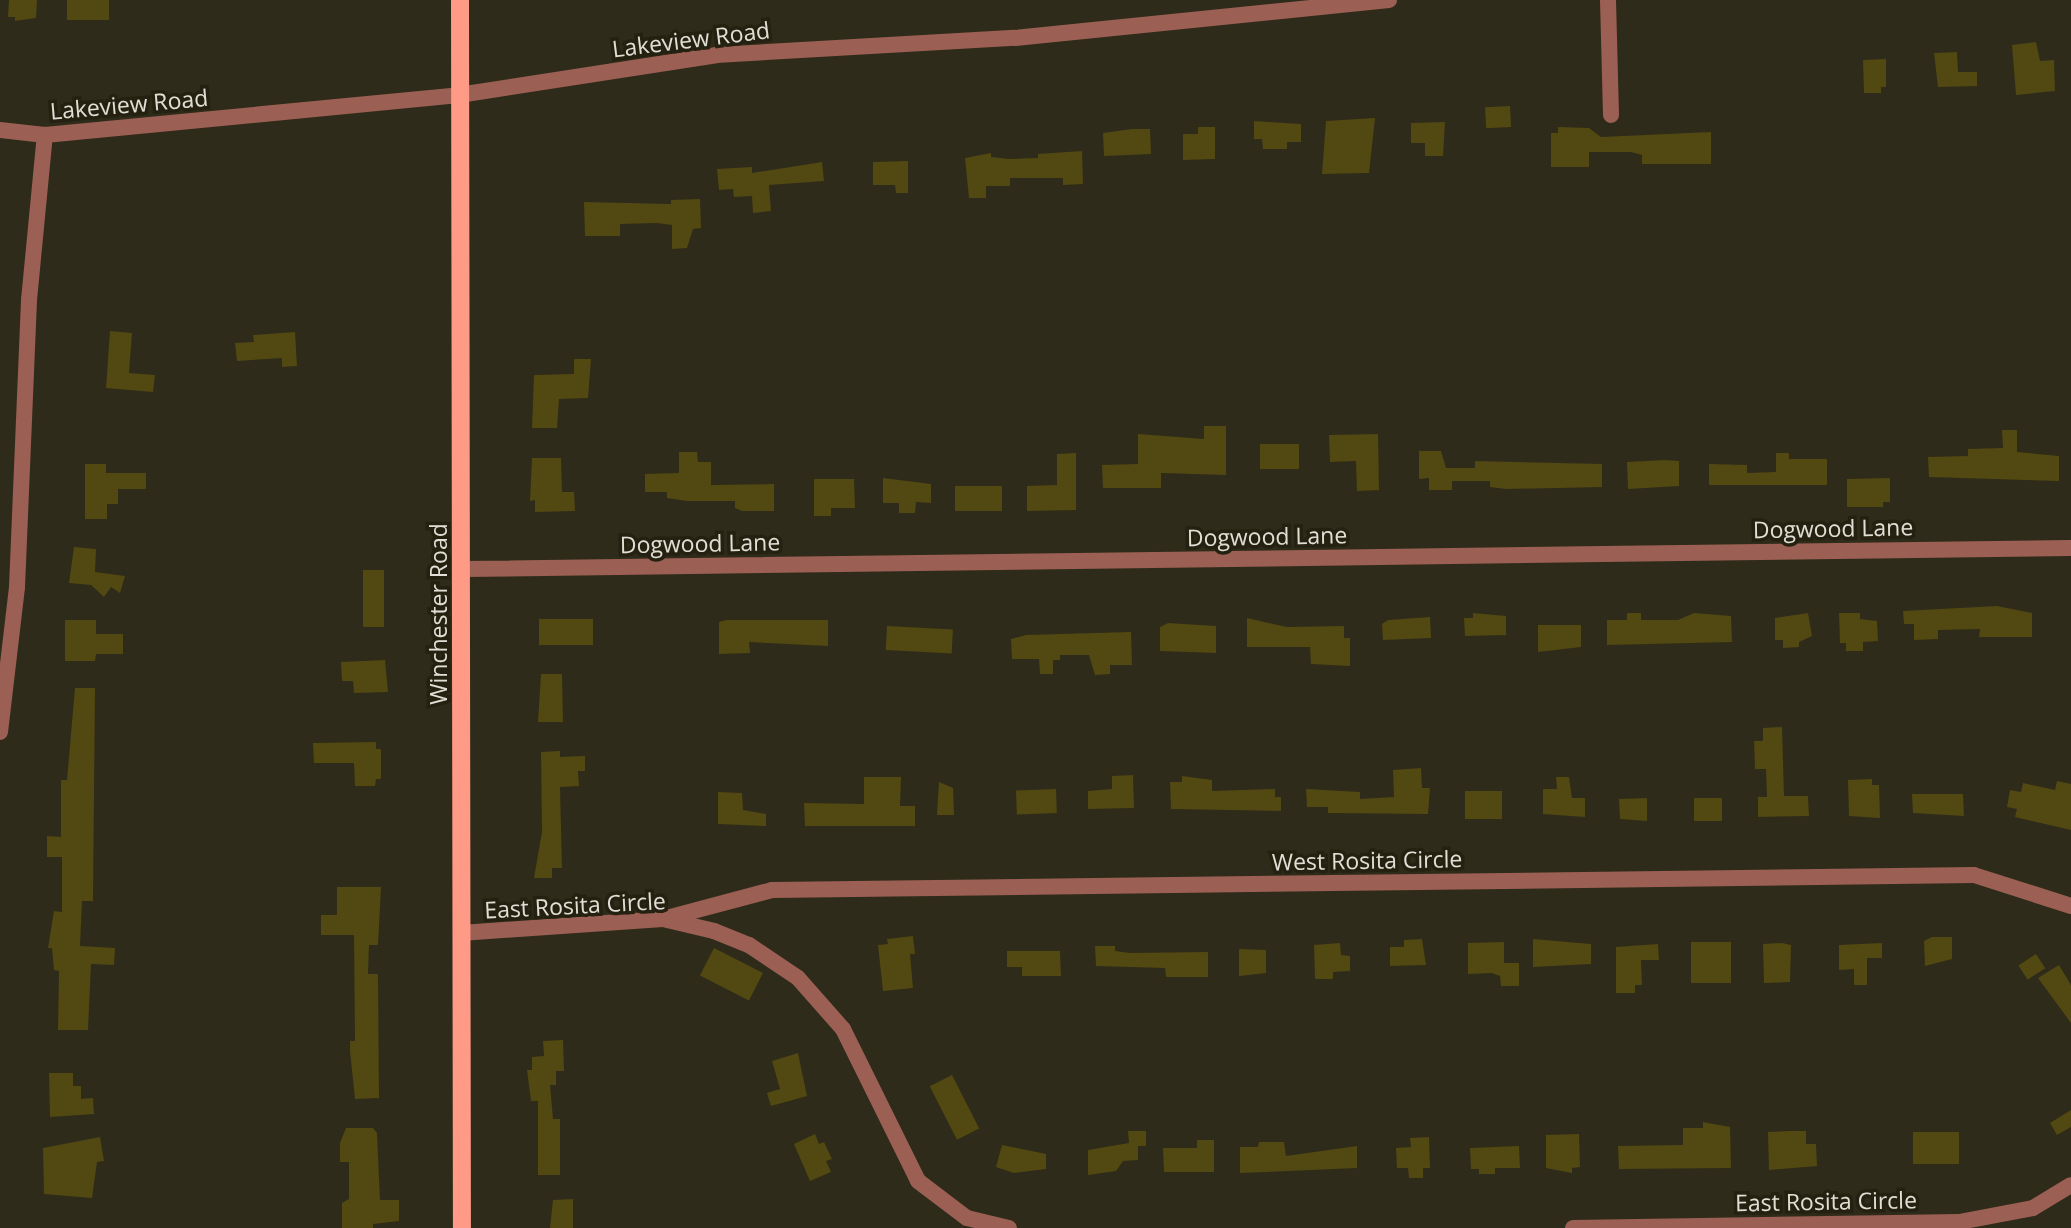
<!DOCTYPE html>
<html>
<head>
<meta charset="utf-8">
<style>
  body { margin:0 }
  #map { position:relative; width:2071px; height:1228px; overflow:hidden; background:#2e2b1a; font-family:"Open Sans",sans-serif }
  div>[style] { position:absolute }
  .building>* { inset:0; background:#524811; transform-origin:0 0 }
  .minor>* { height:16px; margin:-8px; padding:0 8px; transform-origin:8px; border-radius:8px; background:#9c5f53 }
  .major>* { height:18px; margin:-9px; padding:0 9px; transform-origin:9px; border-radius:9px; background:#fe9a86 }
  span { translate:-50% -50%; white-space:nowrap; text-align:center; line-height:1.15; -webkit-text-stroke:7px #242111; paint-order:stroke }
  .street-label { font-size:23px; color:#e1dfd5 }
</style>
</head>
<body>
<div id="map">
  <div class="building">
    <i style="clip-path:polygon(9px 0,37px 0,36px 18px,15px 21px,15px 17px,8px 17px)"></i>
    <i style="left:67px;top:0;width:42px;height:20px"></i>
    <i style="clip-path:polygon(2036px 42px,2040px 61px,2054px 60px,2055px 91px,2016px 95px,2012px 45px)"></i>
    <i style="clip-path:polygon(1957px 52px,1958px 72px,1977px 72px,1977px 86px,1938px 87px,1934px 53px)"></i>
    <i style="clip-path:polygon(1886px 59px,1886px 87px,1881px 87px,1881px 93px,1864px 93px,1863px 60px)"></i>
    <i style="left:1510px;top:106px;width:21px;height:25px;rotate:87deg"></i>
    <i style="clip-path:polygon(1375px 118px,1369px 173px,1322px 174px,1326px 121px)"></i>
    <i style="clip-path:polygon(1254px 121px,1301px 124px,1301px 142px,1287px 142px,1287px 149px,1263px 149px,1262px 139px,1254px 139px)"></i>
    <i style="clip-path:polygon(1445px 122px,1443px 156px,1425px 156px,1425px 143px,1411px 143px,1411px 123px)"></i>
    <i style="clip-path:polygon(1198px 127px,1215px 127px,1215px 159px,1183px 160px,1183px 134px,1198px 134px)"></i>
    <i style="clip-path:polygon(1558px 127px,1589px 128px,1601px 137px,1711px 132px,1711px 164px,1642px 164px,1642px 155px,1631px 152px,1589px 152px,1589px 167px,1551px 167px,1551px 133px,1558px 133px)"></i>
    <i style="clip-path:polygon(1132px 129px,1150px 129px,1151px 154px,1104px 156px,1103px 133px)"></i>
    <i style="clip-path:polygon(1082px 151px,1083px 184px,1063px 185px,1063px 178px,1010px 178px,1010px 186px,986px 186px,986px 198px,969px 198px,965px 158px,991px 153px,991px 157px,1010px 159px,1038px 158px,1038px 154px)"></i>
    <i style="clip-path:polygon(908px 161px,908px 193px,896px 193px,895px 185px,873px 185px,873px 162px)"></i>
    <i style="clip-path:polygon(822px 162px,824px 181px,769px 185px,771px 211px,753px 213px,752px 196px,734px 197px,733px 189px,719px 190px,717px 169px,752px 167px,752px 173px)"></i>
    <i style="clip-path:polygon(700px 199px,701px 228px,693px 229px,687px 248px,672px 249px,672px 225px,657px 223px,620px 224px,620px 236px,585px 236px,584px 202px,671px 204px,671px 200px)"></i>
    <i style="clip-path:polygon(110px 331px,132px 333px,129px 373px,155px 375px,153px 392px,106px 388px)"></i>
    <i style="clip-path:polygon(295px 332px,297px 366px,282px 367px,282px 358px,237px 361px,235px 343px,254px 342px,253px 335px)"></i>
    <i style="clip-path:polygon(574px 359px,591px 359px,588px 398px,559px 399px,557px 428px,532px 428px,534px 375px,574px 374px)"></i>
    <i style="clip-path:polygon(1204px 426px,1226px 426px,1226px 475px,1161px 473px,1161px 488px,1103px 488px,1102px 465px,1138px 464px,1138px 434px,1204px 439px)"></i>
    <i style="clip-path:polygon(2002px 430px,2017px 430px,2017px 452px,2059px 456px,2059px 481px,1929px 477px,1928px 457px,1968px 456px,1968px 449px,2003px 448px)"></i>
    <i style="clip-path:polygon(1378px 434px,1379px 490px,1357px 491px,1356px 461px,1330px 462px,1329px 435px)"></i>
    <i style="left:1260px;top:444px;width:39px;height:25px"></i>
    <i style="clip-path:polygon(1419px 451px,1441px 451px,1446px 468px,1475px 468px,1475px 461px,1602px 464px,1602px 487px,1506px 489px,1490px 487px,1490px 481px,1452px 481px,1452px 490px,1429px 490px,1429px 478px,1419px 479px)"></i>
    <i style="clip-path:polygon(679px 452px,697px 452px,698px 462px,711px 462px,711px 485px,774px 484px,774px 511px,742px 511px,735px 508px,735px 501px,687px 501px,667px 498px,667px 492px,645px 492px,645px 474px,679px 473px)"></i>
    <i style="clip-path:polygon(1076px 453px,1076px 510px,1027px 511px,1027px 486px,1057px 485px,1057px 454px)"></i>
    <i style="clip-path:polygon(1776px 453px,1789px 453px,1789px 459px,1827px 459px,1827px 485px,1709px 485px,1709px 464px,1747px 465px,1747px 473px,1776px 472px)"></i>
    <i style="clip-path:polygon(532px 458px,561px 458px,562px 492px,574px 492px,575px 511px,535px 512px,535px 500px,530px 501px)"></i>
    <i style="clip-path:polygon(1665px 460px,1679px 461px,1679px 486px,1628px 489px,1627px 462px)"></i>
    <i style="clip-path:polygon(85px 464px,106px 464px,106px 473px,146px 473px,146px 489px,118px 489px,118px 504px,107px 504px,107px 519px,85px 519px)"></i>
    <i style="clip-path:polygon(883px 478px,931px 484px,931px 503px,916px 502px,915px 513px,899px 513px,899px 503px,883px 503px)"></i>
    <i style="clip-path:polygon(1890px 478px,1890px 502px,1883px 502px,1883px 507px,1847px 507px,1847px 479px)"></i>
    <i style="clip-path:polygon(814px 479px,854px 479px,855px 508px,831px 508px,831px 516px,814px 516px)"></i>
    <i style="left:955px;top:486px;width:47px;height:25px"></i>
    <i style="clip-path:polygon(74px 547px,96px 549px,95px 572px,125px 576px,120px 593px,111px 587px,104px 597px,91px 585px,69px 583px)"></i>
    <i style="left:363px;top:570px;width:21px;height:57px"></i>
    <i style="clip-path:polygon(1997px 606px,2032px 613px,2032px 637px,1979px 637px,1980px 629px,1938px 630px,1938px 639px,1914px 640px,1914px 624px,1904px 624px,1903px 611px)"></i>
    <i style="clip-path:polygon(1473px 613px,1506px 616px,1506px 635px,1465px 636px,1464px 618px,1473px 618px)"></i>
    <i style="clip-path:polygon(1627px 613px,1641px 613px,1641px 620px,1678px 620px,1694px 613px,1731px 616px,1732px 642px,1607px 645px,1607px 620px,1627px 620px)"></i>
    <i style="clip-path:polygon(1808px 613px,1812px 636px,1799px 642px,1799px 647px,1783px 648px,1783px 640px,1775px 640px,1775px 618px)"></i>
    <i style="clip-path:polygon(1839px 613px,1860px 613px,1860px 619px,1877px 621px,1878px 641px,1863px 642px,1863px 651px,1846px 651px,1846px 643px,1840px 643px)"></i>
    <i style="clip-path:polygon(1430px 617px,1431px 638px,1383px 640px,1382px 624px,1388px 620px)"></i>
    <i style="clip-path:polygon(1247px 618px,1287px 627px,1344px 626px,1344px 638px,1350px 638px,1350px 666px,1311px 664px,1310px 647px,1247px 647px)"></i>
    <i style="left:539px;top:619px;width:54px;height:26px"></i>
    <i style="clip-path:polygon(65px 620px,96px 620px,96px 634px,123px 634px,123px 654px,96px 654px,95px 661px,65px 661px)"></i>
    <i style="clip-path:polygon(726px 620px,828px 620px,828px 646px,749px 642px,750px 653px,719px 654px,719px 622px)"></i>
    <i style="clip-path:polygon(1168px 623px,1216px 626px,1216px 653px,1160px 651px,1160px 627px)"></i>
    <i style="clip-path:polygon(1538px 625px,1581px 625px,1581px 647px,1538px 652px)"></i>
    <i style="left:887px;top:626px;width:66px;height:24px;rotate:3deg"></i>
    <i style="clip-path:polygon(1131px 632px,1132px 665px,1110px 665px,1110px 674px,1095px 675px,1089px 655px,1060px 655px,1060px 660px,1053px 660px,1053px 674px,1040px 674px,1039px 659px,1012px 659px,1011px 639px,1026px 635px)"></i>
    <i style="clip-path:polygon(385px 660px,388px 692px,354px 693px,353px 681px,342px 681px,341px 662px)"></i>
    <i style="clip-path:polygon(541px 674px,562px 674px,563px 722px,538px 722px)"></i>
    <i style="clip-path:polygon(75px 688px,95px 688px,93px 901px,82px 901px,80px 946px,115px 948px,114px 965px,91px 964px,88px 1030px,58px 1030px,59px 971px,54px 970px,52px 948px,48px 948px,54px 911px,62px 912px,62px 857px,47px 857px,47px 836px,61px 837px,61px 780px,67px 780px)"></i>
    <i style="clip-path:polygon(1782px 727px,1784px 796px,1808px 796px,1809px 816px,1758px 817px,1758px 797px,1767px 797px,1766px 769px,1755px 769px,1754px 741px,1763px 741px,1763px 728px)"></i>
    <i style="clip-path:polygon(376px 742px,376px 749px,381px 749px,381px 779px,376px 779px,375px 786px,355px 786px,354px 763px,314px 763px,313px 743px)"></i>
    <i style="clip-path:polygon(560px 751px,560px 757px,585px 756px,585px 771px,578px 771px,579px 786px,560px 787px,562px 868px,552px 868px,552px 878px,534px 878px,542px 832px,541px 752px)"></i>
    <i style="clip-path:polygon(1421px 768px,1422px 788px,1430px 788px,1428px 814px,1328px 813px,1328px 807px,1307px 807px,1306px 789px,1360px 792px,1360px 799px,1394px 797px,1393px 770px)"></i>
    <i style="clip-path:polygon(1133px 775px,1134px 808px,1088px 809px,1088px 791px,1112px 789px,1112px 776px)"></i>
    <i style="clip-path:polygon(1182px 776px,1212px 780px,1212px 791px,1275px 789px,1275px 797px,1281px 797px,1281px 811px,1171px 809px,1170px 782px,1182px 782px)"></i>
    <i style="clip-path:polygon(864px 777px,901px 777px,900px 806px,915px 806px,915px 826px,805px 826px,804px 803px,864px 804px)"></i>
    <i style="clip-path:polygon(1556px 777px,1569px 777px,1572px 798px,1585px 798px,1585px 817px,1543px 814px,1543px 789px,1557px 789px)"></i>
    <i style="clip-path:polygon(1872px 779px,1872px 785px,1879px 785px,1880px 818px,1849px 816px,1848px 780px)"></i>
    <i style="clip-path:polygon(2057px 781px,2071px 784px,2071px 830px,2015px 817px,2017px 809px,2007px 807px,2010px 790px,2021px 792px,2023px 783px,2055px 790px)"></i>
    <i style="clip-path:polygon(939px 782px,953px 788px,954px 815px,937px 815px)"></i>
    <i style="left:1056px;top:789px;width:24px;height:40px;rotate:88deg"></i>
    <i style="left:1465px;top:791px;width:37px;height:28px"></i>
    <i style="clip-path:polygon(718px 792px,742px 793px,743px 810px,766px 814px,766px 826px,718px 824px)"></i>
    <i style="clip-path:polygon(1912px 794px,1963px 794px,1964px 816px,1913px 813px)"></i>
    <i style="clip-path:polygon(1647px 798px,1647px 821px,1620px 819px,1619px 799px)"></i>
    <i style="left:1694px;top:798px;width:28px;height:23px"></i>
    <i style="clip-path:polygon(337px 887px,381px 887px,378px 945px,369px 945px,368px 974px,378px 974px,379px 1098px,355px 1099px,350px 1051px,350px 1041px,355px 1041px,354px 935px,321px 935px,321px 915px,337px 915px)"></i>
    <i style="clip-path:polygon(913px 936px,915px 954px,910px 954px,913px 988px,883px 991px,878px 945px,888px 944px,887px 939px)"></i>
    <i style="clip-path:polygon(1932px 937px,1952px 937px,1952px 959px,1925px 966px,1924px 941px)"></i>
    <i style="clip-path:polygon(1422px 939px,1426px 965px,1390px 966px,1390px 947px,1404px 947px,1404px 940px)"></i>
    <i style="clip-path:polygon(1533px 939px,1591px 944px,1591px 964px,1533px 967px)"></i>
    <i style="clip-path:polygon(1504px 942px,1504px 963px,1519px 963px,1519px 986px,1501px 986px,1500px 976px,1492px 973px,1468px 974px,1468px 943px)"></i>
    <i style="left:1731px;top:942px;width:41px;height:40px;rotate:90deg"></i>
    <i style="clip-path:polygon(1340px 943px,1341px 955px,1350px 956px,1350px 971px,1333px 972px,1333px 979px,1315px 979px,1314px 945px)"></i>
    <i style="clip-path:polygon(1782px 943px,1791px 945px,1790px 982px,1764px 983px,1763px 944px)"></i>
    <i style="clip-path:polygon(1882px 943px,1882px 958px,1867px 958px,1867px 985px,1854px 985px,1854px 969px,1839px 970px,1839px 945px)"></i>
    <i style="clip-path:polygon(1658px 944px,1659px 960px,1641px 960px,1642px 985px,1635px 985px,1635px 993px,1616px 993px,1616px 947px)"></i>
    <i style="clip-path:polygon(1095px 946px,1115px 946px,1115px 951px,1130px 953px,1208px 952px,1208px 977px,1166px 977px,1165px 968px,1096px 966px)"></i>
    <i style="left:714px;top:948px;width:55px;height:31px;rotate:27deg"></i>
    <i style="clip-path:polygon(1239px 949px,1266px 950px,1266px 973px,1239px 976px)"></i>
    <i style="clip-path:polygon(1007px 951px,1060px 951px,1061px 976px,1022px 976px,1022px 967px,1007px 967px)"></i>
    <i style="left:2036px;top:954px;width:17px;height:21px;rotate:57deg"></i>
    <i style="clip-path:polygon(2059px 965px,2071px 985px,2071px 1023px,2038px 978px)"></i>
    <i style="clip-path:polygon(563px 1040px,564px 1071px,556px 1071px,556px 1085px,550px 1085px,553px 1119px,560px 1119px,560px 1175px,538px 1175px,538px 1101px,531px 1101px,527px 1070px,532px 1070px,532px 1057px,544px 1056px,543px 1041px)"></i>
    <i style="clip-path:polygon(798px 1053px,807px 1096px,771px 1106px,767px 1093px,780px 1089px,772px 1061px)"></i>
    <i style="clip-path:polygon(49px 1073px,73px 1073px,73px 1086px,81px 1086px,81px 1099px,93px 1098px,94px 1114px,50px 1117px)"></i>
    <i style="left:952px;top:1075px;width:60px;height:25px;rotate:63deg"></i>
    <i style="clip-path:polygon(2071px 1110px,2071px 1127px,2057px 1135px,2050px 1123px)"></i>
    <i style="clip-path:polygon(1703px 1122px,1730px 1127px,1731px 1168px,1619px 1169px,1618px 1146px,1683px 1145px,1683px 1128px,1703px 1128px)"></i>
    <i style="clip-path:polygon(346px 1128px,373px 1128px,377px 1133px,380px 1200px,399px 1200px,399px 1221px,373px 1224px,373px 1228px,342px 1228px,342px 1203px,349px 1199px,349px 1162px,340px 1162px,340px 1143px)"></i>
    <i style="clip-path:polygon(1128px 1131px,1146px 1131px,1146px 1146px,1138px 1146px,1138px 1160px,1123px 1161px,1116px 1171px,1088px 1175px,1088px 1150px,1129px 1143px)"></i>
    <i style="clip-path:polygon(1789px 1131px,1806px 1131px,1806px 1144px,1816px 1144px,1817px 1166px,1769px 1170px,1768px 1132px)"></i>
    <i style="left:1959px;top:1132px;width:32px;height:46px;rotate:90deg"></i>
    <i style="clip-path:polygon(815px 1134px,819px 1144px,824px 1142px,832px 1159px,826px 1161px,831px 1172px,810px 1181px,794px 1144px)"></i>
    <i style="clip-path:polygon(1579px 1134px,1580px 1167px,1572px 1168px,1572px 1173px,1546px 1168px,1546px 1135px)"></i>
    <i style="clip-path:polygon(100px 1137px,104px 1161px,97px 1162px,92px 1198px,44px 1194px,43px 1148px)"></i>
    <i style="clip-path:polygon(1429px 1137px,1430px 1168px,1423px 1168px,1423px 1178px,1409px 1178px,1408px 1168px,1397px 1168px,1396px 1148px,1411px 1147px,1410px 1138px)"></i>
    <i style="clip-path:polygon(1197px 1140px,1214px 1140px,1214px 1172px,1164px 1172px,1163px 1148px,1197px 1148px)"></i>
    <i style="clip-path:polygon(1259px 1142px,1284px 1142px,1286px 1156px,1357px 1146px,1357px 1168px,1240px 1173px,1240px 1147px,1258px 1147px)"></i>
    <i style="clip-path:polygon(1002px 1145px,1046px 1154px,1046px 1169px,1014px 1173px,996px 1167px)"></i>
    <i style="clip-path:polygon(1519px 1146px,1520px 1168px,1495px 1168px,1495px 1174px,1479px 1174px,1479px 1169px,1471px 1169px,1470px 1148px)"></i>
    <i style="clip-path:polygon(573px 1199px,573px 1228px,550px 1228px,553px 1200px)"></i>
  </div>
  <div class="minor">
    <i style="left:1608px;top:0;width:115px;rotate:88.5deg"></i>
    <i style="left:0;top:130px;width:45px;rotate:6.3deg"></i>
    <i style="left:45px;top:135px;width:416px;rotate:-5.5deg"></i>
    <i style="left:459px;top:95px;width:260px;rotate:-8.8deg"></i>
    <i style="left:716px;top:55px;width:299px;rotate:-3.3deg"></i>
    <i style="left:1015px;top:38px;width:376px;rotate:-5.8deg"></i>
    <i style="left:463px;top:569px;width:1608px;rotate:-0.75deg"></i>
    <i style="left:0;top:732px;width:146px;rotate:-83.3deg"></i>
    <i style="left:17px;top:587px;width:287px;rotate:-87.6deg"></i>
    <i style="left:29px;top:300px;width:166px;rotate:-84.5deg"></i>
    <i style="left:663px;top:919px;width:113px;rotate:-14.9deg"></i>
    <i style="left:772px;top:890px;width:1202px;rotate:-0.71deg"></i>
    <i style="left:1974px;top:875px;width:102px;rotate:17.7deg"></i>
    <i style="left:461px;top:933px;width:202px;rotate:-4deg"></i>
    <i style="left:663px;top:919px;width:52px;rotate:13.2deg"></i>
    <i style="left:714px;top:931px;width:38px;rotate:22deg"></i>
    <i style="left:749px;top:945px;width:59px;rotate:34deg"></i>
    <i style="left:798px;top:978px;width:68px;rotate:48.6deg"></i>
    <i style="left:843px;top:1029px;width:169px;rotate:63.7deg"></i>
    <i style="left:918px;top:1181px;width:61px;rotate:37.1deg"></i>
    <i style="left:967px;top:1218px;width:43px;rotate:13.4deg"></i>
    <i style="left:1573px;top:1228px;width:386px;rotate:-0.9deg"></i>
    <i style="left:1959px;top:1222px;width:75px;rotate:-10.7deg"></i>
    <i style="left:2033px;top:1208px;width:44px;rotate:-31.2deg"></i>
  </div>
  <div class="major">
    <i style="left:460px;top:0;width:1228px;rotate:89.91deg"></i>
  </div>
  <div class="street-label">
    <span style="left:691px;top:39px;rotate:-7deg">Lakeview Road</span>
    <span style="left:129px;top:104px;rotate:-5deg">Lakeview Road</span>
    <span style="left:1833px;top:528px;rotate:-1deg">Dogwood Lane</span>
    <span style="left:1267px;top:536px;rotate:-1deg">Dogwood Lane</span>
    <span style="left:700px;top:543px;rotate:-1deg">Dogwood Lane</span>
    <span style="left:438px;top:614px;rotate:-90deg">Winchester Road</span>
    <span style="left:1367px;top:860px;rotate:-1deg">West Rosita Circle</span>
    <span style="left:575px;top:905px;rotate:-3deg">East Rosita Circle</span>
    <span style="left:1826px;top:1201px;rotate:-1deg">East Rosita Circle</span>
  </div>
</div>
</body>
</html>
